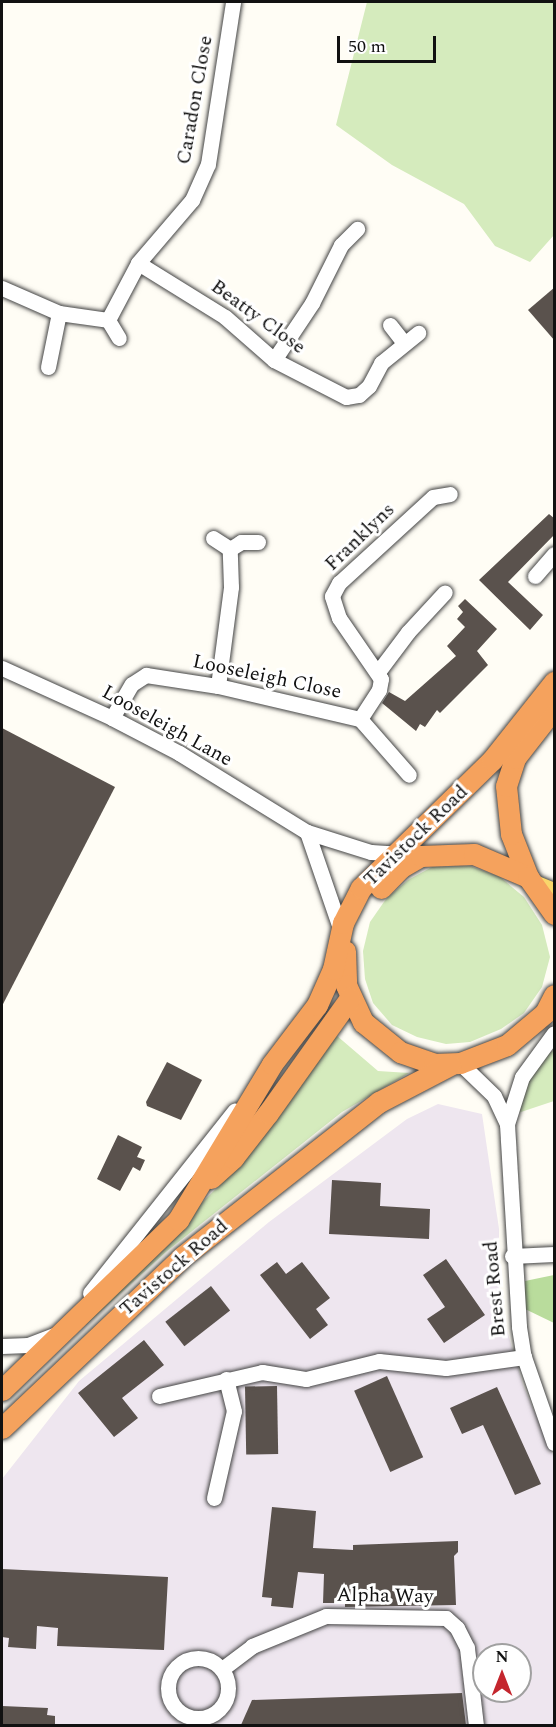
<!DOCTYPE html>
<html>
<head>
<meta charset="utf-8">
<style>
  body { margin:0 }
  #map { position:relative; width:556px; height:1727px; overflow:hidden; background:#fffdf5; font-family:Spectral,serif }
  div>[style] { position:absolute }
  .industrial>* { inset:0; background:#eee6ef }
  .green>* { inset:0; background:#d5ebbd }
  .forest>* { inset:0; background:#b9dc9c }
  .building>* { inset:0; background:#5a524d; transform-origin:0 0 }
  .roads { filter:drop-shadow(0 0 2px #444) drop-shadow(0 0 2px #444) }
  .minor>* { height:15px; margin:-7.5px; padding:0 7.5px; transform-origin:7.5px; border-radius:7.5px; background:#fff }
  .minor>.ring { margin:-7.5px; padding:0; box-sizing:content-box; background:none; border:15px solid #fff; border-radius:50% }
  .major>* { height:18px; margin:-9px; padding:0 9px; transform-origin:9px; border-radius:9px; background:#f9d66b }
  .highway>* { height:21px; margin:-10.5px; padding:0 10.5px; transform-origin:10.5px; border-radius:10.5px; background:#f5a25d }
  span { translate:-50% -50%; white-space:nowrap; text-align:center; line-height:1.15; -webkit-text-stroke:6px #fff; paint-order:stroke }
  .street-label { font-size:20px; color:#111 }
  .frame { position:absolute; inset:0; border:3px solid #111; pointer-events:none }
  .north { position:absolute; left:472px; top:1643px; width:60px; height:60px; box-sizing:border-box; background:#fff; border:2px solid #a0a0a0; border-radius:50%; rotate:0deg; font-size:16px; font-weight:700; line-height:24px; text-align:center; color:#111 }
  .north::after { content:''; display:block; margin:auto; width:21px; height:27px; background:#c4262e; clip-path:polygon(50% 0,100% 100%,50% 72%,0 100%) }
  .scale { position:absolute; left:337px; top:36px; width:99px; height:27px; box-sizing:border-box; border:3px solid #111; border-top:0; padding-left:8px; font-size:18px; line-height:21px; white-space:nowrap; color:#111; -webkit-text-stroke:4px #fff; paint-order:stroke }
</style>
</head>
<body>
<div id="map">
  <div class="industrial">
    <i style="clip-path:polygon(evenodd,438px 1104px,482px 1114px,499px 1229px,499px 1303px,523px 1385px,554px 1457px,554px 1725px,2px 1725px,2px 1479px,79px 1381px,269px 1222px,407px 1119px,438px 1104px,484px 1655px,520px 1655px,520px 1691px,484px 1691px,484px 1655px)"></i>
  </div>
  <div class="green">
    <i style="clip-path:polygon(367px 2px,554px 2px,554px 235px,530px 262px,495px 246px,464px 204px,392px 165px,336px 125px)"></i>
    <i style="clip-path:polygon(470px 866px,500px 877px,524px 897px,542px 925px,550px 957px,542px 987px,524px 1013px,501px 1029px,470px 1042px,446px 1044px,417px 1037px,392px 1025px,373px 1003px,365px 979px,363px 951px,370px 922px,386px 899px,408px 880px,432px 867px)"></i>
    <i style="clip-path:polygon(336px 1035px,378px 1071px,409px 1073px,342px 1112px,167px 1251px,86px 1325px,82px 1321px,234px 1171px)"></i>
    <i style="clip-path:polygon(554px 1050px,554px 1101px,518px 1113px,530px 1078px,542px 1058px)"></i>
  </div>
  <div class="forest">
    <i style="clip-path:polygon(554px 1275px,554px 1323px,525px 1309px,525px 1281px)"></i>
  </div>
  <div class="building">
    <i style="clip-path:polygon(555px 287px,555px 341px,528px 310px)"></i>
    <i style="clip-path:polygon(549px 514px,555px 519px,555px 534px,508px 582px,543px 615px,530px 630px,479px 580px)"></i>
    <i style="clip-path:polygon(465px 599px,497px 629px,477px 651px,488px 665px,440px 713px,437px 710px,425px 727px,420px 724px,416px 731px,382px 703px,389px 692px,405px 701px,456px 656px,447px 646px,465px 627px,457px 619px,463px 612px,458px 606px)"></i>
    <i style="clip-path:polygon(2px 728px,115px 787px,2px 1006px)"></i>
    <i style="clip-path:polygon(167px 1062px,202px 1080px,181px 1120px,147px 1106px,146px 1102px)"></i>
    <i style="clip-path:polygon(118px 1135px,142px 1147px,137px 1157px,145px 1160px,140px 1171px,133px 1167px,120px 1191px,97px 1179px)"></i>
    <i style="clip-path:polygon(332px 1180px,381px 1183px,380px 1206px,430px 1209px,429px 1239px,329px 1234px)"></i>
    <i style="clip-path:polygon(446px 1259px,485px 1315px,444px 1343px,427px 1319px,445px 1307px,423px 1275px)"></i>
    <i style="clip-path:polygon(277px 1262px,286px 1274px,302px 1262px,330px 1298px,316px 1309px,328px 1325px,310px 1339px,260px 1275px)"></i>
    <i style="left:211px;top:1286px;width:31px;height:58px;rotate:52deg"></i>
    <i style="clip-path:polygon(144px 1340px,164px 1365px,122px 1398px,138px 1418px,114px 1437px,78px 1393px)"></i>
    <i style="left:387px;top:1376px;width:89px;height:36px;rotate:66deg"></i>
    <i style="left:277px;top:1386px;width:68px;height:32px;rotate:89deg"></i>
    <i style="clip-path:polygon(497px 1387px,541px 1484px,515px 1495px,483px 1425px,462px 1434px,450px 1408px)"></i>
    <i style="clip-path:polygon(272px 1507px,316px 1511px,313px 1548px,353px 1550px,353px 1545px,458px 1541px,458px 1552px,454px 1556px,456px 1605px,345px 1607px,345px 1603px,323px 1603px,324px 1574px,298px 1572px,293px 1608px,271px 1606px,272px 1598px,262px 1597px)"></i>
    <i style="clip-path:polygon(2px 1569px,168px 1577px,164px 1650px,57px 1646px,58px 1628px,37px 1626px,36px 1649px,8px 1647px,9px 1638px,2px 1637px)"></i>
    <i style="clip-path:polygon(462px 1693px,466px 1725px,241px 1725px,252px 1700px)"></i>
    <i style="clip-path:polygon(2px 1706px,48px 1708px,47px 1715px,55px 1716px,55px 1725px,2px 1725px)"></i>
  </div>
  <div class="roads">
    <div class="minor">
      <i style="left:138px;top:263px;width:102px;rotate:31.8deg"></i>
      <i style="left:225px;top:317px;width:65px;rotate:41.3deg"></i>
      <i style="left:274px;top:360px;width:81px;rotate:27.2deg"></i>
      <i style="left:346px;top:397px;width:13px;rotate:-9deg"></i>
      <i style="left:359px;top:395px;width:13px;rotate:-42deg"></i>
      <i style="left:369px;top:386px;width:26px;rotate:-62deg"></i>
      <i style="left:381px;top:363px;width:48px;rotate:-39deg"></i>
      <i style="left:2px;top:288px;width:62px;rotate:23.7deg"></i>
      <i style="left:108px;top:320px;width:21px;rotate:59deg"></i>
      <i style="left:390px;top:325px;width:23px;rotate:52deg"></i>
      <i style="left:274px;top:360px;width:69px;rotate:-56.3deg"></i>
      <i style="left:312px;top:303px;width:65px;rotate:-63.4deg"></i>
      <i style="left:341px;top:245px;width:23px;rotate:-45deg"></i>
      <i style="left:48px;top:367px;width:55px;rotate:-78.5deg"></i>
      <i style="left:59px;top:313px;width:49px;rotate:8.1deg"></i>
      <i style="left:108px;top:320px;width:64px;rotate:-62.2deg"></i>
      <i style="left:138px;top:263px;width:83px;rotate:-49.4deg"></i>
      <i style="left:192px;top:200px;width:39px;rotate:-66deg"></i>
      <i style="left:208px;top:164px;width:164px;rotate:-81.2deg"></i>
      <i style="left:213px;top:538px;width:20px;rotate:33deg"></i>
      <i style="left:230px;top:549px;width:13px;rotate:-32deg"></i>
      <i style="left:241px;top:542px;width:17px"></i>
      <i style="left:535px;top:576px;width:29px;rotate:-49deg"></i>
      <i style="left:2px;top:668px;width:121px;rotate:24.4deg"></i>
      <i style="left:112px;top:718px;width:76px;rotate:27.6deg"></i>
      <i style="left:179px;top:753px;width:150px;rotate:31.7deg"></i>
      <i style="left:307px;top:832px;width:67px;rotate:17.4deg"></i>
      <i style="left:371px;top:852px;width:30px;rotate:4deg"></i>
      <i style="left:378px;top:672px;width:50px;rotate:-53.1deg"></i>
      <i style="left:408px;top:632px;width:54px;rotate:-47.2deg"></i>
      <i style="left:218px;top:686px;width:100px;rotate:-82.5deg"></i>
      <i style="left:231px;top:587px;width:38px;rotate:-92deg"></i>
      <i style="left:112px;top:718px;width:39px;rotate:-60deg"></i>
      <i style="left:132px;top:684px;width:17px;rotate:-33deg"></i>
      <i style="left:146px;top:675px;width:73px;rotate:8.7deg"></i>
      <i style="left:218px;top:686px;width:146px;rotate:13.1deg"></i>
      <i style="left:360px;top:719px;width:74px;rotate:48.8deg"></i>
      <i style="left:360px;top:719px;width:35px;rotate:-57deg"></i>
      <i style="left:379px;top:690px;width:11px;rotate:-80deg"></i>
      <i style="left:381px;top:679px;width:74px;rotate:-124.5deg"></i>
      <i style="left:339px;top:618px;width:23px;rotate:-108deg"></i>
      <i style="left:332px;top:596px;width:15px;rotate:-62deg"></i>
      <i style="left:339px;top:583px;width:127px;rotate:-42.5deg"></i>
      <i style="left:433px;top:497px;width:17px;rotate:-10deg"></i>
      <i style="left:307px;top:832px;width:105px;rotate:71deg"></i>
      <i style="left:460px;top:1063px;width:47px;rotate:44.1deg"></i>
      <i style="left:494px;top:1096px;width:31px;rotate:65deg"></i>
      <i style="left:507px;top:1124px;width:203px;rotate:86.6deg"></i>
      <i style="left:519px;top:1327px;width:30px;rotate:81deg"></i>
      <i style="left:524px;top:1357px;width:91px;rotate:70.8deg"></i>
      <i style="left:507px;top:1124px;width:49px;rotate:-72.3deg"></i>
      <i style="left:522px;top:1077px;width:54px;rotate:-54deg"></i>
      <i style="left:512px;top:1256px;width:42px;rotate:-2.7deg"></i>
      <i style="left:90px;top:1293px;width:233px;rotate:-51.6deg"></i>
      <i style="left:2px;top:1346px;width:26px;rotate:-2deg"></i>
      <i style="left:28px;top:1345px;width:30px;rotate:-21deg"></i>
      <i style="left:159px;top:1396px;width:106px;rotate:-13.1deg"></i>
      <i style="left:262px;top:1372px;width:45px;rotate:9deg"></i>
      <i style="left:306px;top:1379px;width:75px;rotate:-13.9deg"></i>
      <i style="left:379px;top:1361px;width:67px;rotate:6deg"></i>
      <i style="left:446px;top:1368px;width:79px;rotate:-8deg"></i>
      <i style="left:214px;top:1498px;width:89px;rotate:-77.1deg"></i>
      <i style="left:234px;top:1411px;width:33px;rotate:-104deg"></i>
      <i class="ring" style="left:168px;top:1658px;width:45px;height:45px"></i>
      <i style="left:222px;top:1669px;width:38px;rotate:-37deg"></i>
      <i style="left:252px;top:1646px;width:80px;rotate:-22.1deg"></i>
      <i style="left:326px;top:1616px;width:120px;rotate:1deg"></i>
      <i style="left:446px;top:1618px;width:15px;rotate:42deg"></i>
      <i style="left:457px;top:1628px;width:22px;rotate:63deg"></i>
      <i style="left:467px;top:1648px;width:79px;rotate:83.4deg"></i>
    </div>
    <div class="major">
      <i style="left:537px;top:885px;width:18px;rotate:22deg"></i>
    </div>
    <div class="highway">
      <i style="left:528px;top:877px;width:46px;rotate:-111.6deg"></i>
      <i style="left:511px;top:834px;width:48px;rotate:-95.9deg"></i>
      <i style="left:506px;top:786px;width:29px;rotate:-72deg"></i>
      <i style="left:515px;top:758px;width:63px;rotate:-52deg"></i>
      <i style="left:381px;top:888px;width:28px;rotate:-46deg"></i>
      <i style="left:400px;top:868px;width:24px;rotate:-30deg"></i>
      <i style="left:421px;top:856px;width:53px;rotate:-2.2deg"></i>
      <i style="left:474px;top:854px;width:59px;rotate:23.1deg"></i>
      <i style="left:528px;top:877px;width:45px;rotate:54.9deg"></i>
      <i style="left:345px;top:951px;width:34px;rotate:88deg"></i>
      <i style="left:346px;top:985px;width:41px;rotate:65.3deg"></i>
      <i style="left:363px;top:1022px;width:48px;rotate:39deg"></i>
      <i style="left:400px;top:1052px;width:36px;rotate:19deg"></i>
      <i style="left:434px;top:1064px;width:26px;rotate:-2deg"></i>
      <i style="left:460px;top:1063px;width:50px;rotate:-21deg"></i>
      <i style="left:507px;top:1045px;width:50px;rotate:-40.1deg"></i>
      <i style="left:545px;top:1013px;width:20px;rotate:-63deg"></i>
      <i style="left:211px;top:1178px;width:30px;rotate:-42deg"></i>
      <i style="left:233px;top:1158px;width:57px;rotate:-52.1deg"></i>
      <i style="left:268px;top:1113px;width:141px;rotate:-54.5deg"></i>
      <i style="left:2px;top:1390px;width:245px;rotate:-44deg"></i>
      <i style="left:178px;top:1220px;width:182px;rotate:-58.9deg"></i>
      <i style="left:272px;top:1064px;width:74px;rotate:-52.7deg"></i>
      <i style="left:317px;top:1005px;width:39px;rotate:-66deg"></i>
      <i style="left:333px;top:969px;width:47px;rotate:-77.7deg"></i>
      <i style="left:343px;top:923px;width:39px;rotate:-63deg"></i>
      <i style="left:361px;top:888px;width:183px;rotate:-44.3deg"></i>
      <i style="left:492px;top:760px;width:100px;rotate:-51.5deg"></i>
      <i style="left:2px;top:1428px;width:248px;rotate:-43.5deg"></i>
      <i style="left:182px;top:1257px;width:251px;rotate:-38.2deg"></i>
      <i style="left:379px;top:1102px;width:80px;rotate:-27.5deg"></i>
    </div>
  </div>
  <div class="street-label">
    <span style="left:195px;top:100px;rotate:-80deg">Caradon Close</span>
    <span style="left:258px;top:317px;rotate:36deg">Beatty Close</span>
    <span style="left:360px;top:537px;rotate:-44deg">Franklyns</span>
    <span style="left:267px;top:677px;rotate:12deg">Looseleigh Close</span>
    <span style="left:167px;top:726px;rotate:29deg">Looseleigh Lane</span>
    <span style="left:416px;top:836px;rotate:-44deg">Tavistock Road</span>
    <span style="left:174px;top:1268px;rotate:-41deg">Tavistock Road</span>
    <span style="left:495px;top:1289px;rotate:-95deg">Brest Road</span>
    <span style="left:385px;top:1596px;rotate:1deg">Alpha Way</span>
  </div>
  <div class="frame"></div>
  <div class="north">N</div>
  <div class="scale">50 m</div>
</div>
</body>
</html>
